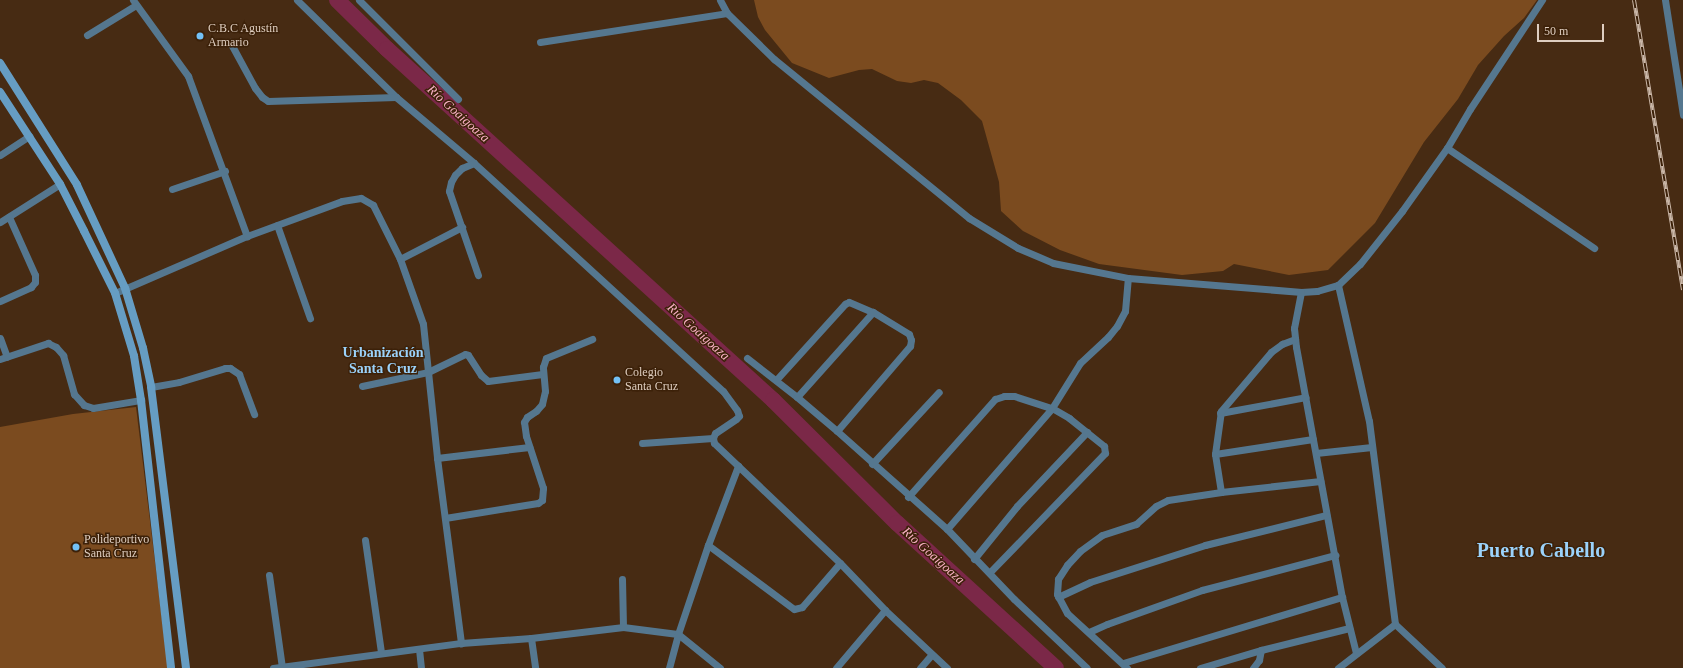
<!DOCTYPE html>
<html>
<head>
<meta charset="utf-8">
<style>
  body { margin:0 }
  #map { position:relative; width:1683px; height:668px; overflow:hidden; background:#472b13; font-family:"Times New Roman",serif }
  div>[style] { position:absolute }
  .green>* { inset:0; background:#7b4b1f }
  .river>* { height:16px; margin:-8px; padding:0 8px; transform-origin:8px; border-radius:8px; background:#7b2848 }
  .street>* { height:7px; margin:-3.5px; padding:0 3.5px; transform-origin:3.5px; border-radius:3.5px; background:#55778f }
  .secondary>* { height:8px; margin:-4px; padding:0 4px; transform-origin:4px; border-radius:4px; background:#669dc3 }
  .rail>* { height:4px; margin-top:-2px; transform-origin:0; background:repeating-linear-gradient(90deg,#3c2109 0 8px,#cbb8a9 0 16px); box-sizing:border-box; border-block:1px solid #cbb8a9 }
  .dots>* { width:11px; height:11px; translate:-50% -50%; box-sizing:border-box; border:2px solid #3c2109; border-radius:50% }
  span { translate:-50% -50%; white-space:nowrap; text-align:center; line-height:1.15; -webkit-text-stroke:3px #3c2109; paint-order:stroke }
  .poi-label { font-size:12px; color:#dfcec0 }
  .left { translate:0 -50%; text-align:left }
  .water-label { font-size:13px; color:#f9b0c5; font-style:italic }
  .quarter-label { font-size:14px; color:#9bd2fa; font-weight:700 }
  .town-label { font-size:20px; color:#9bd2fa; font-weight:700 }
  .scale { position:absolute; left:1537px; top:24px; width:67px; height:18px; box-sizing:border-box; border:2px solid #dfcec0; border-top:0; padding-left:5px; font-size:12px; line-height:14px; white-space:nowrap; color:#dfcec0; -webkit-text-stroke:3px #3c2109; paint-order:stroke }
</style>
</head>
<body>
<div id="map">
  <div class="green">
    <i style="clip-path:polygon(754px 0,1537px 0,1524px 18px,1504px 36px,1478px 65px,1458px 99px,1424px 142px,1375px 223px,1328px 270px,1289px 275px,1234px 264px,1223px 271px,1182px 275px,1099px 264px,1060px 250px,1023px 231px,1001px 211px,999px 182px,982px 121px,961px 100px,938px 83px,924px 80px,911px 83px,897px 81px,872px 69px,859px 70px,829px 78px,792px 63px,765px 30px,758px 17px)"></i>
    <i style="clip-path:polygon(136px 407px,168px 668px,0 668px,0 427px,73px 414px)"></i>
  </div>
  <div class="river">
    <i style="left:337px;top:0;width:70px;rotate:44.4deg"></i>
    <i style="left:387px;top:49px;width:522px;rotate:42.28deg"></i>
    <i style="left:773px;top:400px;width:175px;rotate:44.8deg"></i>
    <i style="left:897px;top:523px;width:215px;rotate:42.4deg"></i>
  </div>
  <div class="street">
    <i style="left:133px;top:0;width:94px;rotate:54.1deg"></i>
    <i style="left:188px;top:76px;width:171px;rotate:69.8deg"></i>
    <i style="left:297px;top:0;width:139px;rotate:44.4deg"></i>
    <i style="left:396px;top:97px;width:102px;rotate:40.2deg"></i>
    <i style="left:474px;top:163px;width:338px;rotate:42.5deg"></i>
    <i style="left:723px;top:391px;width:24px;rotate:54deg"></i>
    <i style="left:737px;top:410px;width:6px;rotate:72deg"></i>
    <i style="left:739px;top:416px;width:4px;rotate:135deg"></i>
    <i style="left:736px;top:419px;width:25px;rotate:146deg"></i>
    <i style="left:715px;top:433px;width:5px;rotate:112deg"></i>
    <i style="left:713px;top:438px;width:5px;rotate:79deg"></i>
    <i style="left:714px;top:443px;width:174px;rotate:43.6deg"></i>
    <i style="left:840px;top:563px;width:65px;rotate:46.2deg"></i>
    <i style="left:885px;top:610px;width:85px;rotate:43.1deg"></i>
    <i style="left:359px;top:0;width:140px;rotate:45deg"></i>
    <i style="left:720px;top:0;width:15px;rotate:62deg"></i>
    <i style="left:727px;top:13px;width:66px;rotate:44.4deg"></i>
    <i style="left:774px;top:59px;width:252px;rotate:39.2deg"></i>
    <i style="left:969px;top:218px;width:57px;rotate:31.5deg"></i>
    <i style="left:1018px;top:248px;width:38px;rotate:23deg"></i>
    <i style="left:1053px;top:263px;width:76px;rotate:11.3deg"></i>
    <i style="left:1128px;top:278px;width:174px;rotate:4.6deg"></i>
    <i style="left:1301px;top:292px;width:16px;rotate:-4deg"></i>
    <i style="left:1317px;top:291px;width:22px;rotate:-16deg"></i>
    <i style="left:1338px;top:285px;width:30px;rotate:-44deg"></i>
    <i style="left:1360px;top:264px;width:68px;rotate:-51.6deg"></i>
    <i style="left:1402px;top:211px;width:77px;rotate:-54.5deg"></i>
    <i style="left:1447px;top:148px;width:45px;rotate:-59.5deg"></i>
    <i style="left:1470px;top:109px;width:131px;rotate:-56.6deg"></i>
    <i style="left:1665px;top:0;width:116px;rotate:81.1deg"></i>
    <i style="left:87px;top:35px;width:57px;rotate:-31.5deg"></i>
    <i style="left:230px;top:42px;width:52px;rotate:61.5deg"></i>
    <i style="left:255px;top:88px;width:11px;rotate:52deg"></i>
    <i style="left:262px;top:97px;width:7px;rotate:34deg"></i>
    <i style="left:268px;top:101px;width:128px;rotate:-1.8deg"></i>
    <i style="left:540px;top:42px;width:189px;rotate:-8.8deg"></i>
    <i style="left:1447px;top:148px;width:178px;rotate:34.2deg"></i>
    <i style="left:0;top:155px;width:35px;rotate:-33deg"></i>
    <i style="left:474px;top:163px;width:13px;rotate:157deg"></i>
    <i style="left:462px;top:168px;width:10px;rotate:135deg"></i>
    <i style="left:455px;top:175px;width:8px;rotate:120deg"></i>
    <i style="left:451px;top:182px;width:9px;rotate:103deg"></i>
    <i style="left:449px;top:191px;width:89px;rotate:71deg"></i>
    <i style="left:172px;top:189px;width:56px;rotate:-18.8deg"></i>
    <i style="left:0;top:222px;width:71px;rotate:-32.3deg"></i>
    <i style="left:277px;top:225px;width:99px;rotate:70.5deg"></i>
    <i style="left:400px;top:259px;width:70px;rotate:-27.3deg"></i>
    <i style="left:1338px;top:285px;width:139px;rotate:77.2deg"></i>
    <i style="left:1369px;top:421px;width:205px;rotate:82.7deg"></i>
    <i style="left:1395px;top:624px;width:64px;rotate:43.1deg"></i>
    <i style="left:1301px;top:292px;width:37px;rotate:101deg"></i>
    <i style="left:1294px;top:328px;width:19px;rotate:84deg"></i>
    <i style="left:1296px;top:347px;width:254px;rotate:79.6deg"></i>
    <i style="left:1342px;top:597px;width:58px;rotate:76deg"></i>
    <i style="left:115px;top:293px;width:144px;rotate:-23.4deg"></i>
    <i style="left:247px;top:236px;width:101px;rotate:-20.2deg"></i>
    <i style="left:342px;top:201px;width:19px;rotate:-9deg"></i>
    <i style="left:361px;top:198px;width:14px;rotate:30deg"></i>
    <i style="left:373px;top:205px;width:60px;rotate:63.4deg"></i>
    <i style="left:400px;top:259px;width:69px;rotate:70.5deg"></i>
    <i style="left:423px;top:324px;width:135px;rotate:84deg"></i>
    <i style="left:437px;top:458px;width:187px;rotate:82.6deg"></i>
    <i style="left:0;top:301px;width:34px;rotate:-24deg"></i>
    <i style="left:31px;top:287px;width:6px;rotate:-51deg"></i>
    <i style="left:35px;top:282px;width:7px;rotate:-90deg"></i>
    <i style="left:35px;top:275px;width:64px;rotate:-114.1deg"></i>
    <i style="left:0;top:338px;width:20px;rotate:70deg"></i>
    <i style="left:747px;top:358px;width:63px;rotate:38deg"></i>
    <i style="left:797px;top:397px;width:52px;rotate:40.4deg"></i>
    <i style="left:837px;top:431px;width:147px;rotate:41.7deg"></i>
    <i style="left:947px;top:529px;width:97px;rotate:46.3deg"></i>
    <i style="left:1014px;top:599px;width:100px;rotate:43.4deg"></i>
    <i style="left:0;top:359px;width:51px;rotate:-18.4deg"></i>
    <i style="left:48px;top:343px;width:9px;rotate:27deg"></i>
    <i style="left:56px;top:347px;width:11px;rotate:49deg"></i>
    <i style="left:63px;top:355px;width:41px;rotate:74.2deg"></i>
    <i style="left:74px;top:394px;width:15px;rotate:48deg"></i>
    <i style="left:84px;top:405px;width:9px;rotate:18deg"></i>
    <i style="left:93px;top:408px;width:49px;rotate:-9.5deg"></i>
    <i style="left:776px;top:380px;width:103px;rotate:-47.8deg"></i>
    <i style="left:845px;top:304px;width:4px;rotate:-27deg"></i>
    <i style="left:849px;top:302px;width:26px;rotate:23deg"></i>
    <i style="left:873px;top:312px;width:42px;rotate:31.4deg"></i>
    <i style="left:909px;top:334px;width:6px;rotate:72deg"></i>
    <i style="left:911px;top:340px;width:6px;rotate:99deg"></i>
    <i style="left:910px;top:346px;width:112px;rotate:130.7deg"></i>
    <i style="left:362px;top:386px;width:67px;rotate:-12deg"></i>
    <i style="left:428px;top:372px;width:41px;rotate:-25.9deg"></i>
    <i style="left:465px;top:354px;width:3px;rotate:18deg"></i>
    <i style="left:468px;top:355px;width:24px;rotate:57deg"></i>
    <i style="left:481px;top:375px;width:9px;rotate:41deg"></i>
    <i style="left:488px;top:381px;width:55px;rotate:-7.3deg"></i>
    <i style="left:151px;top:387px;width:28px;rotate:-10deg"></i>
    <i style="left:179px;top:382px;width:48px;rotate:-16.9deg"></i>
    <i style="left:225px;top:368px;width:5px"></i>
    <i style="left:230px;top:368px;width:11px;rotate:34deg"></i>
    <i style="left:239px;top:374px;width:43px;rotate:69.4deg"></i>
    <i style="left:797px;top:397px;width:114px;rotate:-48.2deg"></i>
    <i style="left:1220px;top:413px;width:87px;rotate:-10.5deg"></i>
    <i style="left:642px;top:443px;width:71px;rotate:-4deg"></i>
    <i style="left:1316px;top:453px;width:56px;rotate:-6.1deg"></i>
    <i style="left:1215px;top:454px;width:99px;rotate:-8.7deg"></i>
    <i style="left:437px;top:458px;width:93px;rotate:-6.8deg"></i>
    <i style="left:872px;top:464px;width:98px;rotate:-47.1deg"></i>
    <i style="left:1221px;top:492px;width:38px;rotate:-99deg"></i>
    <i style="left:1215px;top:454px;width:43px;rotate:-82.1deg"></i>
    <i style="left:1221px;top:411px;width:77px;rotate:-49.7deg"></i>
    <i style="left:1271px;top:352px;width:14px;rotate:-36deg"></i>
    <i style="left:1282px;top:344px;width:14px;rotate:-21deg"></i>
    <i style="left:908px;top:497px;width:131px;rotate:-48.4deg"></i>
    <i style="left:995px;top:399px;width:9px;rotate:-18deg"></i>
    <i style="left:1004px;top:396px;width:10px"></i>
    <i style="left:1014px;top:396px;width:40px;rotate:18deg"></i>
    <i style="left:1052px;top:408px;width:20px;rotate:30deg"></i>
    <i style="left:1069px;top:418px;width:45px;rotate:38.7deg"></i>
    <i style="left:1104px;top:446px;width:7px;rotate:82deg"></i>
    <i style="left:1105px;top:453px;width:165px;rotate:134deg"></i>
    <i style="left:445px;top:518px;width:94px;rotate:-9.2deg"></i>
    <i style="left:538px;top:503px;width:5px;rotate:-37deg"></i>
    <i style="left:542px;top:500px;width:12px;rotate:-85deg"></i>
    <i style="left:543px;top:488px;width:55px;rotate:-108.1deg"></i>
    <i style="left:526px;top:436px;width:14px;rotate:-98deg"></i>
    <i style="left:524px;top:422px;width:6px;rotate:-59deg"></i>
    <i style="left:527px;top:417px;width:11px;rotate:-34deg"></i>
    <i style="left:536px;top:411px;width:9px;rotate:-49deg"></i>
    <i style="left:542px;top:404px;width:13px;rotate:-77deg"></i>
    <i style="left:545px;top:391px;width:24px;rotate:-95deg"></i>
    <i style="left:543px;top:367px;width:9px;rotate:-72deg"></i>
    <i style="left:546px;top:358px;width:50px;rotate:-22.4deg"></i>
    <i style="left:947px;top:529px;width:160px;rotate:-49deg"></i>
    <i style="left:1052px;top:408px;width:53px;rotate:-58.1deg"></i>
    <i style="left:1080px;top:363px;width:38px;rotate:-43deg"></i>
    <i style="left:1108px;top:337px;width:14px;rotate:-51deg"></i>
    <i style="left:1117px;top:326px;width:17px;rotate:-62deg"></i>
    <i style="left:1125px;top:311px;width:33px;rotate:-85deg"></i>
    <i style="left:365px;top:540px;width:114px;rotate:81.9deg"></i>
    <i style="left:708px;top:545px;width:107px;rotate:36.7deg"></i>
    <i style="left:794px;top:609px;width:8px;rotate:-14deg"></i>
    <i style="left:802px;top:607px;width:58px;rotate:-49.2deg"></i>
    <i style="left:974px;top:559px;width:68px;rotate:-50.9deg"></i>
    <i style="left:1017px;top:506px;width:102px;rotate:-46.6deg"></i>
    <i style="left:269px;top:575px;width:93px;rotate:82deg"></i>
    <i style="left:622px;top:579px;width:48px;rotate:88.8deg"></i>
    <i style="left:1058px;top:597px;width:35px;rotate:-25deg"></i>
    <i style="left:1090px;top:582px;width:121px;rotate:-17.8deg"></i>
    <i style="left:1205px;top:545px;width:125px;rotate:-13.9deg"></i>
    <i style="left:1089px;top:632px;width:20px;rotate:-24deg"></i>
    <i style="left:1107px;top:624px;width:101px;rotate:-19.7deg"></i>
    <i style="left:1202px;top:590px;width:138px;rotate:-14.7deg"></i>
    <i style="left:531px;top:638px;width:30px;rotate:82deg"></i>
    <i style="left:419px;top:649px;width:19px;rotate:84deg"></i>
    <i style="left:1123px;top:663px;width:229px;rotate:-16.8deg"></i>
    <i style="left:273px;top:668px;width:190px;rotate:-7.6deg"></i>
    <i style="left:461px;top:643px;width:70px;rotate:-4.1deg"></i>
    <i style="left:531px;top:638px;width:93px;rotate:-6.8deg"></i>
    <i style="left:623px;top:627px;width:55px;rotate:7.3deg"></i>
    <i style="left:678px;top:634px;width:54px;rotate:39deg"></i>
    <i style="left:669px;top:668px;width:35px;rotate:-75deg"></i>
    <i style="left:678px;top:634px;width:94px;rotate:-71.4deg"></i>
    <i style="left:708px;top:545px;width:85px;rotate:-69.2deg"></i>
    <i style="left:836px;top:668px;width:76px;rotate:-49.8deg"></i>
    <i style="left:920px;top:668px;width:18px;rotate:-49deg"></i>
    <i style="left:1127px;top:668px;width:81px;rotate:-137.5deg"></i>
    <i style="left:1067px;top:613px;width:21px;rotate:-118deg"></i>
    <i style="left:1057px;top:594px;width:15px;rotate:-86deg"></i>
    <i style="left:1058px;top:579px;width:17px;rotate:-57deg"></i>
    <i style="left:1067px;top:565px;width:19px;rotate:-47deg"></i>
    <i style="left:1080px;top:551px;width:27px;rotate:-36deg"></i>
    <i style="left:1102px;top:535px;width:36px;rotate:-18deg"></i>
    <i style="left:1136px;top:524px;width:27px;rotate:-42deg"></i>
    <i style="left:1156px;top:506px;width:13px;rotate:-27deg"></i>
    <i style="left:1168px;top:500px;width:54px;rotate:-8.6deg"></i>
    <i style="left:1221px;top:492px;width:100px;rotate:-6.3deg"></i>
    <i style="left:1200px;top:668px;width:64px;rotate:-16.4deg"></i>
    <i style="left:1261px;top:650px;width:91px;rotate:-14deg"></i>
    <i style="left:1253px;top:668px;width:10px;rotate:-53deg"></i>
    <i style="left:1259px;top:660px;width:10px;rotate:-79deg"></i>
    <i style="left:1338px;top:668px;width:72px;rotate:-37.7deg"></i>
  </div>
  <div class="secondary">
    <i style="left:0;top:63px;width:144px;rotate:57.7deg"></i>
    <i style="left:77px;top:185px;width:114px;rotate:65deg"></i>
    <i style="left:125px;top:288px;width:63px;rotate:73.3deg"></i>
    <i style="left:143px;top:348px;width:40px;rotate:78deg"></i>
    <i style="left:151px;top:387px;width:283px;rotate:82.9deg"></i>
    <i style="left:0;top:92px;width:110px;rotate:56.9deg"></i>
    <i style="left:60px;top:184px;width:53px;rotate:62.9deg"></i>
    <i style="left:84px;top:231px;width:69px;rotate:63.4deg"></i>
    <i style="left:115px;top:293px;width:66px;rotate:73.2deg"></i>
    <i style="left:134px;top:356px;width:45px;rotate:81deg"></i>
    <i style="left:141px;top:400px;width:270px;rotate:83.6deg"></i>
  </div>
  <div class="rail">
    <i style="left:1634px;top:0;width:294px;rotate:80.4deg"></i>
  </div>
  <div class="dots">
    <i style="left:200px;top:36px;background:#73c1f6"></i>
    <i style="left:617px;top:380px;background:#73c1f6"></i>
    <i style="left:76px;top:547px;background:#73c1f6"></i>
  </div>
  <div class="poi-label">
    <span class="left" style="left:208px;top:36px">C.B.C Agustín<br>Armario</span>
    <span class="left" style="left:625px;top:380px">Colegio<br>Santa Cruz</span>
    <span class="left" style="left:84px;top:547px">Polideportivo<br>Santa Cruz</span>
  </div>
  <div class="water-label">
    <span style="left:458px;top:114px;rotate:42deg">Río Goaigoaza</span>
    <span style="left:698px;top:332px;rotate:42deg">Río Goaigoaza</span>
    <span style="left:933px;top:556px;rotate:42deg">Río Goaigoaza</span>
  </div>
  <div class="quarter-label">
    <span style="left:383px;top:361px">Urbanización<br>Santa Cruz</span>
  </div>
  <div class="town-label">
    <span style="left:1541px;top:550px">Puerto Cabello</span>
  </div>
  <div class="scale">50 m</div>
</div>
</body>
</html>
